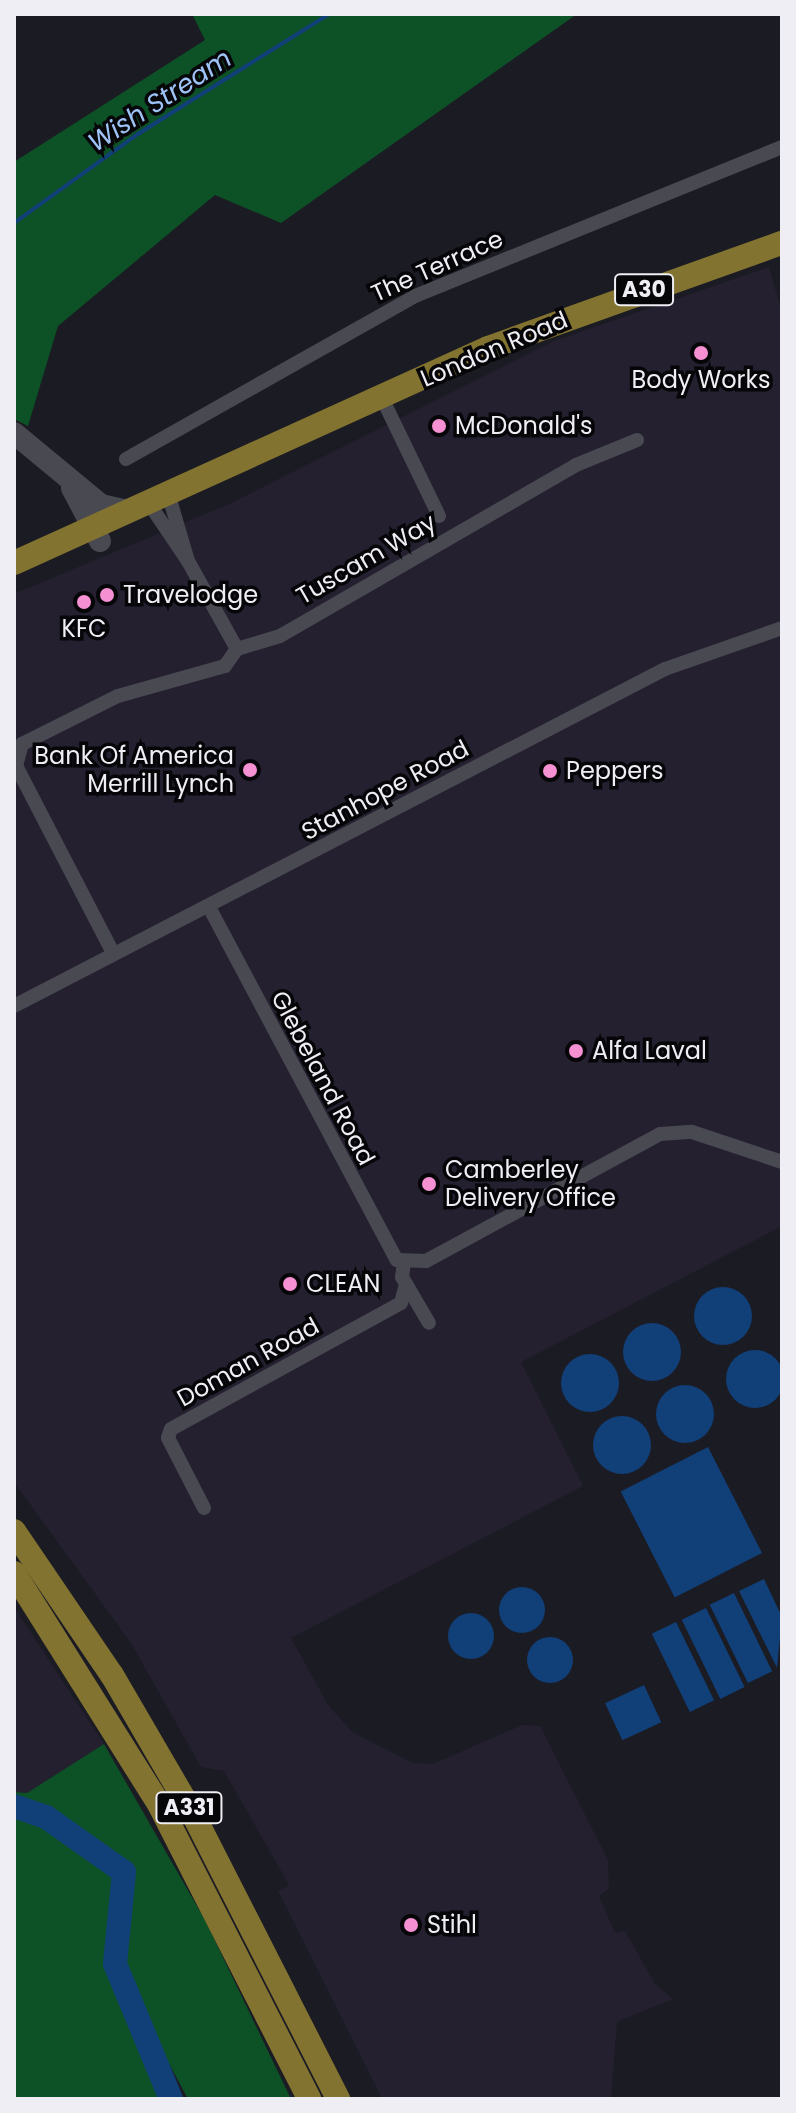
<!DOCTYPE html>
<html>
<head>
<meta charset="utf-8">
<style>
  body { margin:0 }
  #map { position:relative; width:796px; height:2113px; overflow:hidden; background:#1b1b23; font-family:Poppins,sans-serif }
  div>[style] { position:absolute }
  .industrial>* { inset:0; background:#242030 }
  .green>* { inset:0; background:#0d5126 }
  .water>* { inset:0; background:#113f78; transform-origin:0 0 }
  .round { border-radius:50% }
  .stream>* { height:4px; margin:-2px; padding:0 2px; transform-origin:2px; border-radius:2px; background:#113f78 }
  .river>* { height:24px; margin:-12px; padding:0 12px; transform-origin:12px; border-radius:12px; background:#113f78 }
  .street>* { height:14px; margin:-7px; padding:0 7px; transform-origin:7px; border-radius:7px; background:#494952 }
  .secondary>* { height:22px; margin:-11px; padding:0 11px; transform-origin:11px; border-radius:11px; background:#494952 }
  .primary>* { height:24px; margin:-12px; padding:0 12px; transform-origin:12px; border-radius:12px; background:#837330 }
  .dots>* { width:22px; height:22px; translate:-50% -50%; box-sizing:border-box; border:4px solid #060609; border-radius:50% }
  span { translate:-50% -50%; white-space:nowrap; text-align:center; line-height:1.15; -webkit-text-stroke:7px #060609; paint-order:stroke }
  .shield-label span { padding:2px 6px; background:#060609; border:2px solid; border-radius:6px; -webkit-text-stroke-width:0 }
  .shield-label { font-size:22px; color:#eeeef4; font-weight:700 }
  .street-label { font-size:24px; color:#eeeef4 }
  .poi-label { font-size:24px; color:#eeeef4 }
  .left { translate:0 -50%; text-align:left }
  .right { translate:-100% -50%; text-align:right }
  .water-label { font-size:26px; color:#9ec4f7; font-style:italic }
  .frame { position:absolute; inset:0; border:16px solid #eeeef4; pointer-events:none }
</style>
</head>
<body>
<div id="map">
  <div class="industrial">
    <i style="clip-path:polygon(769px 267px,782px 312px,782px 1226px,521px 1362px,583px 1486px,291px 1638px,328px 1705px,352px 1732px,413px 1763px,433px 1764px,522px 1725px,540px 1726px,608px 1860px,609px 1889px,599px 1896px,615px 1933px,625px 1931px,655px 1984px,673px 1999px,617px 2022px,611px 2099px,382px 2099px,278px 1891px,289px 1885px,224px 1771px,201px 1767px,131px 1643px,14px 1482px,14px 594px,227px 505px,554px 341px)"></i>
    <i style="clip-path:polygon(14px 1607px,104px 1744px,27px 1793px,14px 1792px)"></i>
  </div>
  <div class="green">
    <i style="clip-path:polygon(192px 14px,577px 14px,281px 223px,215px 195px,58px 326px,28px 426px,14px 419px,14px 162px,205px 40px)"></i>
    <i style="clip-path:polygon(104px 1744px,205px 1920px,291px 2099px,188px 2099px,115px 1963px,179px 2099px,14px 2099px,14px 1792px,27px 1793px)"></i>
  </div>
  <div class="water">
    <i class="round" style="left:694px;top:1287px;width:58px;height:58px"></i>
    <i class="round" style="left:623px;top:1323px;width:58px;height:58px"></i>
    <i class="round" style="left:726px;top:1350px;width:58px;height:58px"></i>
    <i class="round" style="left:561px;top:1354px;width:58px;height:58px"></i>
    <i class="round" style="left:656px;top:1385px;width:58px;height:58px"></i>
    <i class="round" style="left:593px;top:1416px;width:58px;height:58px"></i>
    <i style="left:708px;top:1447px;width:119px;height:98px;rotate:63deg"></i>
    <i style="clip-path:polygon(764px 1579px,782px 1617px,777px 1668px,739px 1591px)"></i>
    <i class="round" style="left:499px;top:1587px;width:46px;height:46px"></i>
    <i style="left:734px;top:1593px;width:87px;height:27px;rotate:64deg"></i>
    <i style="left:706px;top:1608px;width:88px;height:27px;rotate:64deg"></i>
    <i class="round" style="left:448px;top:1613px;width:46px;height:46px"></i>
    <i style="left:676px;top:1622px;width:87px;height:27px;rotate:64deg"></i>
    <i class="round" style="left:527px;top:1637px;width:46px;height:46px"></i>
    <i style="left:644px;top:1685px;width:41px;height:43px;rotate:65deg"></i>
  </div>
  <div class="stream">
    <i style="left:14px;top:223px;width:153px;rotate:-35.7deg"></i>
    <i style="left:138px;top:134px;width:226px;rotate:-32.1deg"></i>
  </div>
  <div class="river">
    <i style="left:14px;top:1806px;width:34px;rotate:19deg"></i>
    <i style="left:46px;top:1817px;width:95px;rotate:35.2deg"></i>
    <i style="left:124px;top:1872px;width:92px;rotate:95.6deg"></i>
    <i style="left:115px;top:1964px;width:146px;rotate:67.5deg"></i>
  </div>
  <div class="street">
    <i style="left:382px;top:398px;width:131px;rotate:64.2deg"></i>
    <i style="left:126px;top:459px;width:332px;rotate:-29.4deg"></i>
    <i style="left:415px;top:296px;width:396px;rotate:-22.1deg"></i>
    <i style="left:168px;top:493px;width:71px;rotate:73.6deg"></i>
    <i style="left:188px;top:561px;width:101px;rotate:60.9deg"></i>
    <i style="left:148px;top:502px;width:71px;rotate:55.9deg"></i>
    <i style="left:209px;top:907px;width:400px;rotate:62deg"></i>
    <i style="left:397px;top:1260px;width:29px;rotate:2deg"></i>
    <i style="left:426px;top:1261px;width:266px;rotate:-28.5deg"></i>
    <i style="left:660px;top:1134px;width:32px;rotate:-4deg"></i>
    <i style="left:692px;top:1132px;width:95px;rotate:18.4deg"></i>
    <i style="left:112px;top:951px;width:208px;rotate:-117.4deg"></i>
    <i style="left:16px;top:766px;width:23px;rotate:-75deg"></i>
    <i style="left:22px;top:744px;width:107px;rotate:-26.6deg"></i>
    <i style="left:118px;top:696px;width:111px;rotate:-15.7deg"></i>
    <i style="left:225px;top:666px;width:21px;rotate:-55deg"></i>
    <i style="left:237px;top:649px;width:45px;rotate:-16.8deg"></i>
    <i style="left:280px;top:636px;width:342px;rotate:-30deg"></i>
    <i style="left:576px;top:465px;width:66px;rotate:-22.3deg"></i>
    <i style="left:14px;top:1006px;width:733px;rotate:-27.37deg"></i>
    <i style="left:665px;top:669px;width:124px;rotate:-19.3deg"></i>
    <i style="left:404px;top:1263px;width:14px;rotate:98deg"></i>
    <i style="left:402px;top:1277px;width:53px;rotate:59.6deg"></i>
    <i style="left:204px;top:1508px;width:79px;rotate:-117.2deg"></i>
    <i style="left:168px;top:1438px;width:9px;rotate:-72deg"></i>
    <i style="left:171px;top:1429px;width:262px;rotate:-28.7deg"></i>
    <i style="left:401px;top:1303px;width:20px;rotate:-75deg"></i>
  </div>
  <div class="secondary">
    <i style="left:14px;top:433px;width:113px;rotate:39.6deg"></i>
    <i style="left:101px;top:505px;width:27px;rotate:13deg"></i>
    <i style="left:72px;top:488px;width:60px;rotate:62.2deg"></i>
  </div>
  <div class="primary">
    <i style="left:14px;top:563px;width:520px;rotate:-24.4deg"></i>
    <i style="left:488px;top:348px;width:312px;rotate:-19.7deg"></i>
    <i style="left:14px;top:1531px;width:174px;rotate:55.8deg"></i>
    <i style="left:112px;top:1675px;width:163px;rotate:59.8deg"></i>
    <i style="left:194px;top:1816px;width:318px;rotate:63deg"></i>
    <i style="left:14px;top:1573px;width:275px;rotate:57.9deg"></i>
    <i style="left:160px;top:1806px;width:329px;rotate:63deg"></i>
  </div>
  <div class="dots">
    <i style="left:701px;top:353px;background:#f591d2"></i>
    <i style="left:439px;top:426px;background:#f591d2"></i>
    <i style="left:107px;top:595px;background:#f591d2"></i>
    <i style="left:84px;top:602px;background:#f591d2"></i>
    <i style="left:250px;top:770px;background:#f591d2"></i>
    <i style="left:550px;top:771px;background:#f591d2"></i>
    <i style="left:576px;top:1051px;background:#f591d2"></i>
    <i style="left:429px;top:1184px;background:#f591d2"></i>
    <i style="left:290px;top:1284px;background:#f591d2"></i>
    <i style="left:411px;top:1925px;background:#f591d2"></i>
  </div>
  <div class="shield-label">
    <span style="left:644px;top:290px">A30</span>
    <span style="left:189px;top:1808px">A331</span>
  </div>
  <div class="street-label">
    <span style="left:437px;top:266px;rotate:-24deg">The Terrace</span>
    <span style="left:494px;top:349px;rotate:-23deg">London Road</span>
    <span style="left:366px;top:559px;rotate:-30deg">Tuscam Way</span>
    <span style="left:385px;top:790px;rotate:-28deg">Stanhope Road</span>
    <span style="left:323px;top:1078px;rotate:62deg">Glebeland Road</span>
    <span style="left:248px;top:1362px;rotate:-29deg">Doman Road</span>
  </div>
  <div class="poi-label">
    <span style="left:701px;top:380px">Body Works</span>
    <span class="left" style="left:455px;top:426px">McDonald's</span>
    <span class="left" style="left:123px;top:595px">Travelodge</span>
    <span style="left:84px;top:629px">KFC</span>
    <span class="right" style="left:234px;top:770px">Bank Of America<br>Merrill Lynch</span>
    <span class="left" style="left:566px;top:771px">Peppers</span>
    <span class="left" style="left:592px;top:1051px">Alfa Laval</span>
    <span class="left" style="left:445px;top:1184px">Camberley<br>Delivery Office</span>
    <span class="left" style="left:306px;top:1284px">CLEAN</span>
    <span class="left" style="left:427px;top:1925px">Stihl</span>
  </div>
  <div class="water-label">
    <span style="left:160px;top:101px;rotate:-33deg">Wish Stream</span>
  </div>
  <div class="frame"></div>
</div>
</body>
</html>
